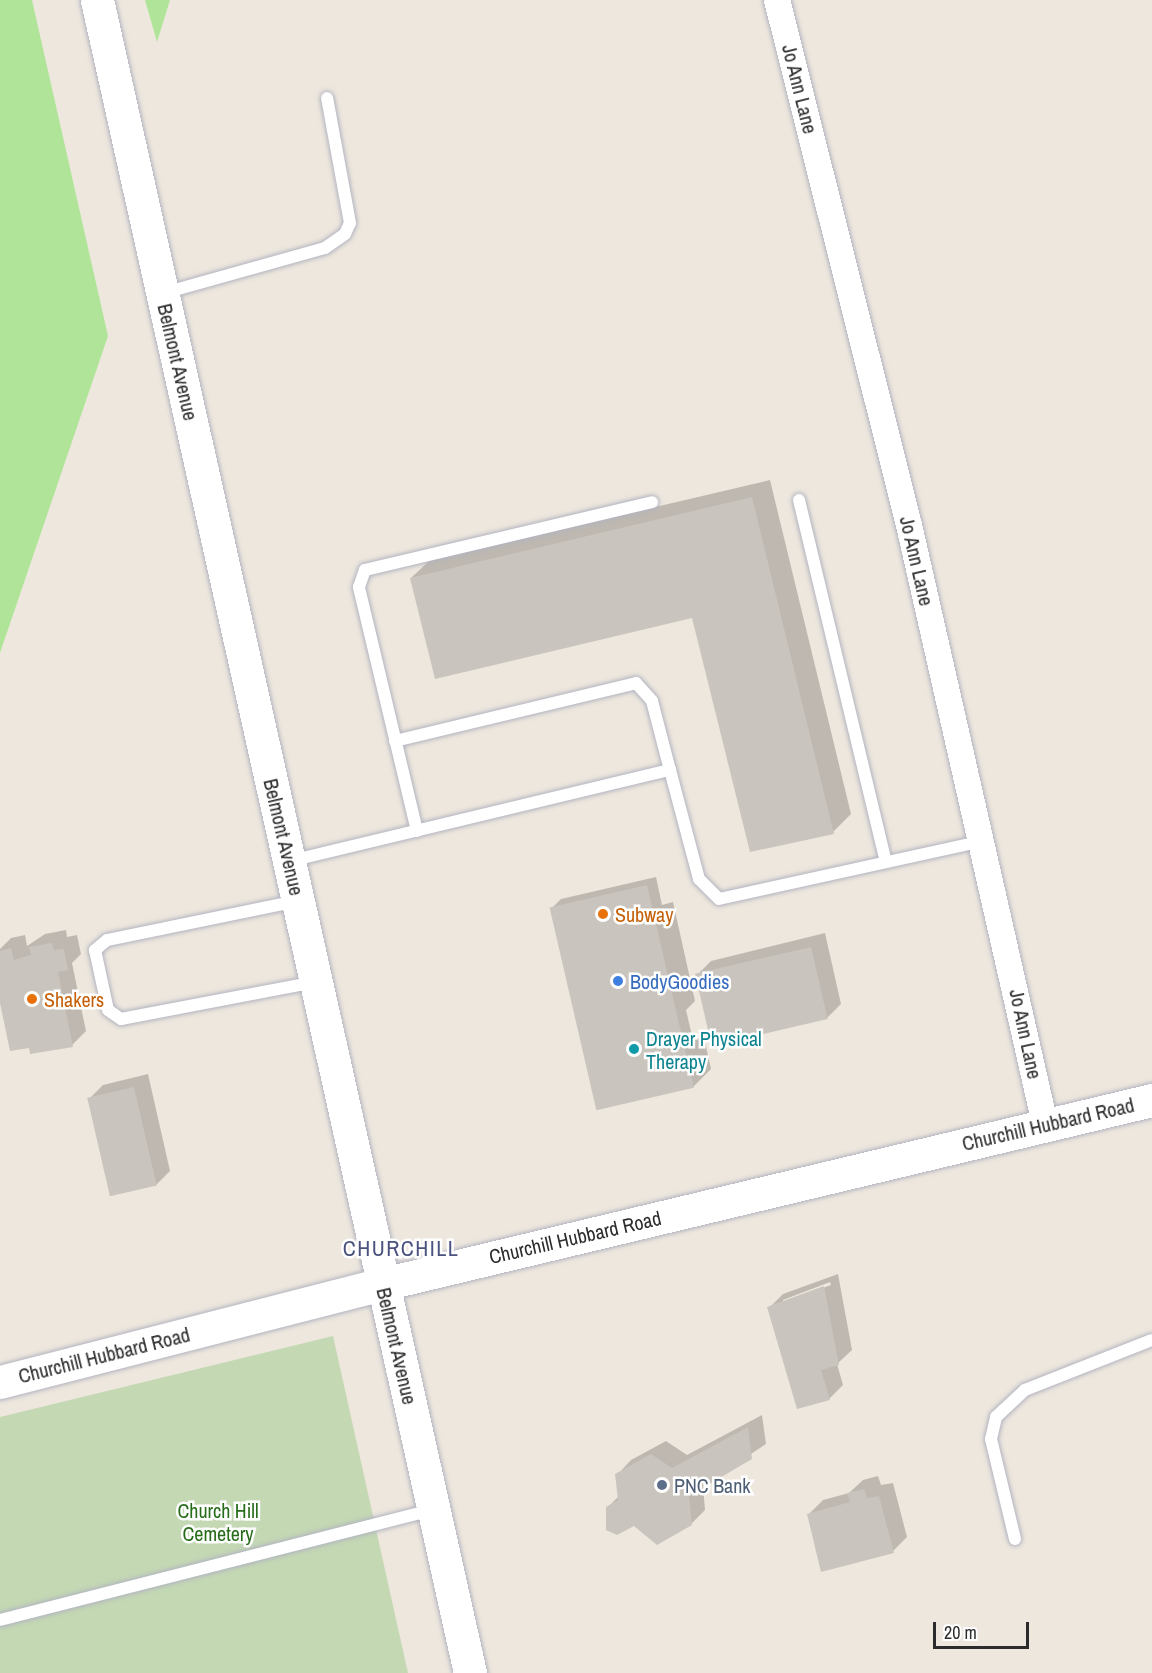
<!DOCTYPE html>
<html>
<head>
<meta charset="utf-8">
<style>
  body { margin:0 }
  #map { position:relative; width:1152px; height:1673px; overflow:hidden; background:#eee7de; font-family:"Archivo Narrow",sans-serif }
  div>[style] { position:absolute }
  .green>* { inset:0; background:#b0e599 }
  .cemetery>* { inset:0; background:#c4d8b4 }
  .shadow>* { inset:0; background:#0003 }
  .building>* { inset:0; background:#c9c4bd; transform-origin:0 0 }
  .roads { filter:drop-shadow(0 0 2px #b2b4c0) drop-shadow(0 0 2px #b2b4c0) }
  .service>* { height:12px; margin:-6px; padding:0 6px; transform-origin:6px; border-radius:6px; background:#fff }
  .minor>* { height:26px; margin:-13px; padding:0 13px; transform-origin:13px; border-radius:13px; background:#fff }
  .secondary>* { height:33px; margin:-16.5px; padding:0 16.5px; transform-origin:16.5px; border-radius:16.5px; background:#fff }
  .dots>* { width:16px; height:16px; translate:-50% -50%; box-sizing:border-box; border:3px solid #fff; border-radius:50% }
  span { translate:-50% -50%; white-space:nowrap; text-align:center; line-height:1.15; -webkit-text-stroke:5px #fff; paint-order:stroke }
  .street-label { font-size:20px; color:#2c2c2c }
  .food-label { font-size:20px; color:#c56008 }
  .left { translate:0 -50%; text-align:left }
  .shop-label { font-size:20px; color:#366cbe }
  .culture-label { font-size:20px; color:#0d838f }
  .service-label { font-size:20px; color:#4e5e75 }
  .park-label { font-size:20px; color:#276c19 }
  .quarter-label { font-size:22px; color:#4a527e; letter-spacing:1.5px }
  .scale { position:absolute; left:933px; top:1622px; width:96px; height:27px; box-sizing:border-box; border:3px solid #2c2c2c; border-top:0; padding-left:8px; font-size:18px; line-height:21px; white-space:nowrap; color:#2c2c2c; -webkit-text-stroke:4px #fff; paint-order:stroke }
</style>
</head>
<body>
<div id="map">
  <div class="green">
    <i style="clip-path:polygon(0 0,32px 0,108px 336px,0 653px)"></i>
    <i style="clip-path:polygon(145px 0,170px 0,157px 42px)"></i>
  </div>
  <div class="cemetery">
    <i style="clip-path:polygon(333px 1336px,408px 1673px,0 1673px,0 1417px)"></i>
  </div>
  <div class="shadow">
    <i style="clip-path:polygon(770px 480px,851px 814px,833px 832px,693px 616px,411px 578px,430px 560px)"></i>
    <i style="clip-path:polygon(656px 877px,662px 905px,673px 902px,695px 1001px,686px 1010px,693px 1040px,704px 1037px,711px 1069px,693px 1087px,552px 908px,561px 899px)"></i>
    <i style="clip-path:polygon(66px 930px,67px 937px,77px 935px,81px 954px,72px 963px,86px 1031px,72px 1045px,0 971px,0 949px,11px 938px,25px 935px,27px 946px,45px 934px)"></i>
    <i style="clip-path:polygon(825px 933px,841px 1004px,827px 1018px,697px 975px,711px 961px)"></i>
    <i style="clip-path:polygon(148px 1074px,170px 1171px,156px 1185px,89px 1099px,103px 1085px)"></i>
    <i style="clip-path:polygon(evenodd,838px 1274px,852px 1350px,837px 1364px,843px 1385px,829px 1399px,769px 1308px,783px 1294px,838px 1274px,830px 1282px,831px 1285px,783px 1303px,783px 1300px,830px 1282px)"></i>
    <i style="clip-path:polygon(762px 1415px,766px 1444px,703px 1486px,705px 1510px,691px 1524px,634px 1524px,608px 1507px,619px 1496px,617px 1475px,631px 1460px,666px 1441px,687px 1455px)"></i>
    <i style="clip-path:polygon(878px 1476px,881px 1485px,893px 1483px,907px 1537px,893px 1551px,809px 1514px,823px 1500px,849px 1493px,863px 1480px)"></i>
  </div>
  <div class="building">
    <i style="clip-path:polygon(752px 497px,834px 834px,750px 852px,692px 618px,435px 679px,410px 578px)"></i>
    <i style="left:647px;top:885px;width:208px;height:100px;rotate:77deg"></i>
    <i style="clip-path:polygon(52px 943px,54px 950px,64px 949px,68px 970px,58px 972px,73px 1047px,30px 1054px,29px 1048px,10px 1051px,0 1003px,0 951px,11px 948px,14px 960px,31px 955px,29px 947px)"></i>
    <i style="left:811px;top:947px;width:74px;height:119px;rotate:77deg"></i>
    <i style="left:134px;top:1087px;width:101px;height:48px;rotate:77deg"></i>
    <i style="clip-path:polygon(824px 1286px,839px 1365px,821px 1370px,830px 1400px,797px 1409px,767px 1307px)"></i>
    <i style="clip-path:polygon(748px 1427px,752px 1459px,689px 1496px,692px 1525px,657px 1545px,634px 1526px,617px 1535px,606px 1530px,606px 1507px,618px 1500px,615px 1474px,651px 1454px,672px 1468px)"></i>
    <i style="clip-path:polygon(864px 1489px,867px 1498px,879px 1496px,894px 1553px,821px 1572px,807px 1514px,850px 1502px,847px 1493px)"></i>
  </div>
  <div class="roads">
    <div class="service">
      <i style="left:164px;top:293px;width:167px;rotate:-15.6deg"></i>
      <i style="left:325px;top:248px;width:24px;rotate:-35deg"></i>
      <i style="left:345px;top:234px;width:12px;rotate:-66deg"></i>
      <i style="left:350px;top:223px;width:127px;rotate:-100.4deg"></i>
      <i style="left:799px;top:500px;width:372px;rotate:76.5deg"></i>
      <i style="left:395px;top:741px;width:248px;rotate:-13.5deg"></i>
      <i style="left:636px;top:683px;width:24px;rotate:48deg"></i>
      <i style="left:652px;top:701px;width:71px;rotate:75.4deg"></i>
      <i style="left:417px;top:831px;width:251px;rotate:-103.4deg"></i>
      <i style="left:359px;top:587px;width:18px;rotate:-71deg"></i>
      <i style="left:365px;top:570px;width:295px;rotate:-13.3deg"></i>
      <i style="left:290px;top:861px;width:391px;rotate:-13.5deg"></i>
      <i style="left:670px;top:770px;width:113px;rotate:75.1deg"></i>
      <i style="left:699px;top:879px;width:28px;rotate:45deg"></i>
      <i style="left:719px;top:899px;width:269px;rotate:-12.4deg"></i>
      <i style="left:297px;top:901px;width:194px;rotate:168.4deg"></i>
      <i style="left:107px;top:940px;width:16px;rotate:140deg"></i>
      <i style="left:95px;top:950px;width:61px;rotate:77.8deg"></i>
      <i style="left:108px;top:1010px;width:16px;rotate:35deg"></i>
      <i style="left:121px;top:1019px;width:197px;rotate:-10.8deg"></i>
      <i style="left:1015px;top:1539px;width:103px;rotate:-103.5deg"></i>
      <i style="left:991px;top:1439px;width:23px;rotate:-77deg"></i>
      <i style="left:996px;top:1417px;width:40px;rotate:-43deg"></i>
      <i style="left:1025px;top:1390px;width:136px;rotate:-21.5deg"></i>
      <i style="left:0;top:1620px;width:445px;rotate:-14.3deg"></i>
    </div>
    <div class="minor">
      <i style="left:777px;top:0;width:541px;rotate:75.89deg"></i>
      <i style="left:909px;top:525px;width:614px;rotate:77.21deg"></i>
    </div>
    <div class="secondary">
      <i style="left:97px;top:0;width:1714px;rotate:77.43deg"></i>
      <i style="left:0;top:1382px;width:395px;rotate:-14.4deg"></i>
      <i style="left:383px;top:1284px;width:791px;rotate:-13.46deg"></i>
    </div>
  </div>
  <div class="dots">
    <i style="left:603px;top:914px;background:#e8710a"></i>
    <i style="left:618px;top:981px;background:#3f7fe0"></i>
    <i style="left:32px;top:999px;background:#e8710a"></i>
    <i style="left:634px;top:1049px;background:#0f9aa8"></i>
    <i style="left:662px;top:1485px;background:#5c6f8a"></i>
  </div>
  <div class="street-label">
    <span style="left:800px;top:89px;rotate:76deg">Jo Ann Lane</span>
    <span style="left:178px;top:362px;rotate:77deg">Belmont Avenue</span>
    <span style="left:917px;top:561px;rotate:77deg">Jo Ann Lane</span>
    <span style="left:284px;top:837px;rotate:77deg">Belmont Avenue</span>
    <span style="left:1026px;top:1034px;rotate:78deg">Jo Ann Lane</span>
    <span style="left:1048px;top:1124px;rotate:-13deg">Churchill Hubbard Road</span>
    <span style="left:575px;top:1237px;rotate:-13deg">Churchill Hubbard Road</span>
    <span style="left:397px;top:1346px;rotate:77deg">Belmont Avenue</span>
    <span style="left:104px;top:1355px;rotate:-14deg">Churchill Hubbard Road</span>
  </div>
  <div class="food-label">
    <span class="left" style="left:615px;top:914px">Subway</span>
    <span class="left" style="left:44px;top:999px">Shakers</span>
  </div>
  <div class="shop-label">
    <span class="left" style="left:630px;top:981px">BodyGoodies</span>
  </div>
  <div class="culture-label">
    <span class="left" style="left:646px;top:1050px">Drayer Physical<br>Therapy</span>
  </div>
  <div class="service-label">
    <span class="left" style="left:674px;top:1485px">PNC Bank</span>
  </div>
  <div class="park-label">
    <span style="left:218px;top:1522px">Church Hill<br>Cemetery</span>
  </div>
  <div class="quarter-label">
    <span style="left:401px;top:1249px">CHURCHILL</span>
  </div>
  <div class="scale">20 m</div>
</div>
</body>
</html>
